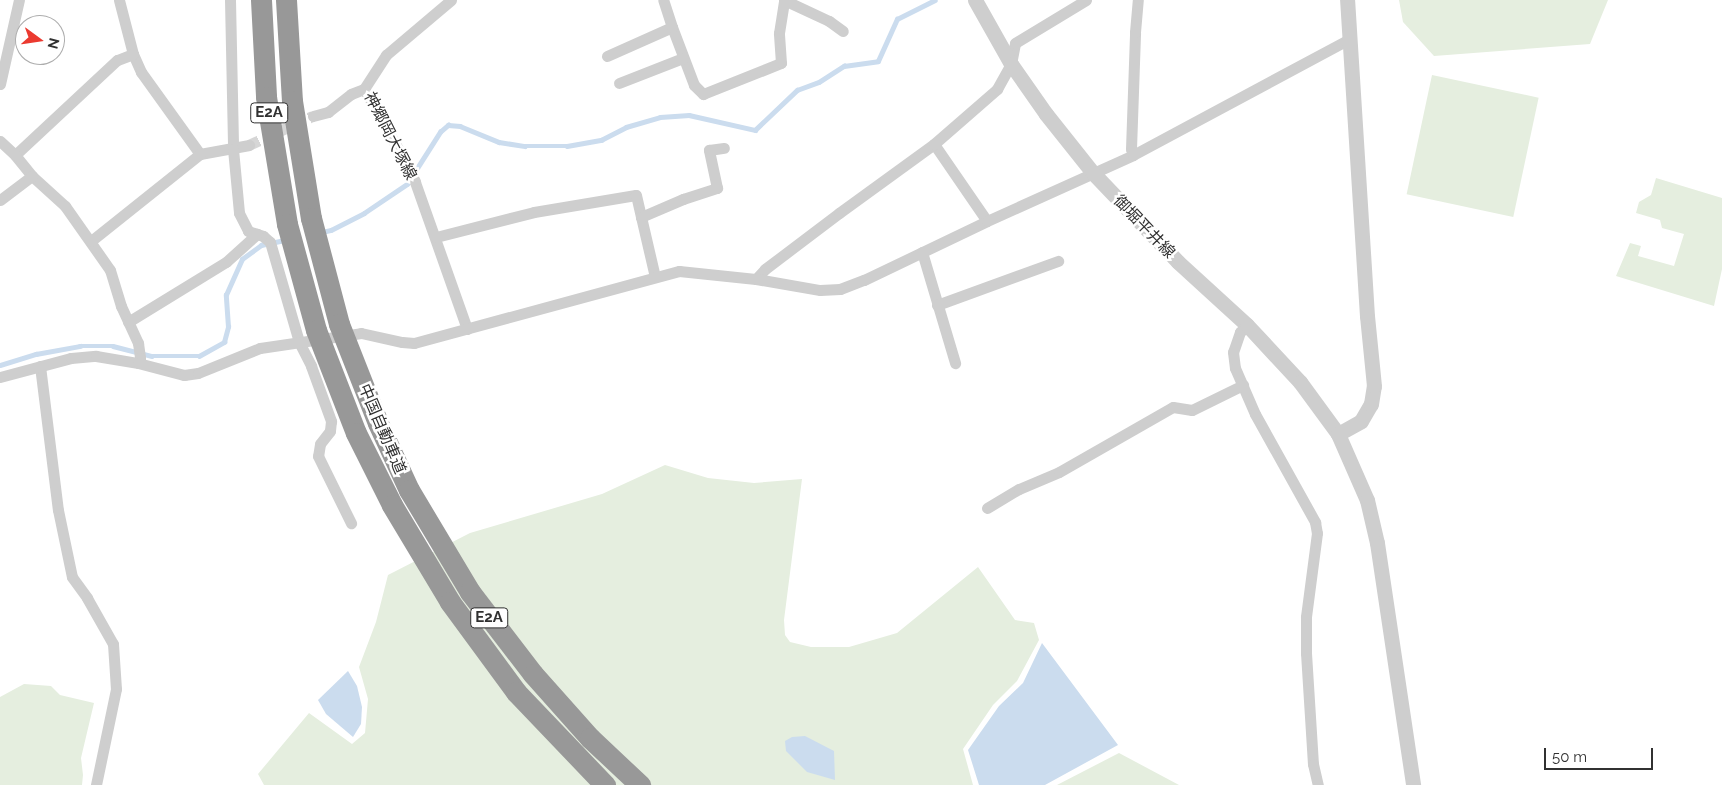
<!DOCTYPE html>
<html>
<head>
<meta charset="utf-8">
<style>
  body { margin:0 }
  #map { position:relative; width:1722px; height:785px; overflow:hidden; background:#fff; font-family:Raleway,"Noto Sans JP",sans-serif }
  div>[style] { position:absolute }
  .green>* { inset:0; background:#e5eedf; transform-origin:0 0 }
  .water>* { inset:0; background:#cbdcee }
  .stream>* { height:4.5px; margin:-2.25px; padding:0 2.25px; transform-origin:2.25px; border-radius:2.25px; background:#cbdcee }
  .minor-tunnel>* { height:11px; margin-top:-5.5px; transform-origin:0; background:repeating-linear-gradient(90deg,#d6d6d6 0 11px,transparent 0 16.5px) }
  .minor>* { height:11px; margin:-5.5px; padding:0 5.5px; transform-origin:5.5px; border-radius:5.5px; background:#cecece }
  .tertiary>* { height:15px; margin:-7.5px; padding:0 7.5px; transform-origin:7.5px; border-radius:7.5px; background:#cecece }
  .motorway>* { height:21px; margin:-10.5px; padding:0 10.5px; transform-origin:10.5px; border-radius:10.5px; background:#989898 }
  span { translate:-50% -50%; white-space:nowrap; text-align:center; line-height:1.15; -webkit-text-stroke:5px #fff; paint-order:stroke }
  .shield-label span { padding:1px 4px; background:#fff; border:1px solid; border-radius:4px; -webkit-text-stroke-width:0 }
  .shield-label { font-size:15px; color:#313131; font-weight:700 }
  .street-label { font-size:16px; color:#313131 }
  .north { position:absolute; left:15px; top:15px; width:50px; height:50px; box-sizing:border-box; background:#fff; border:1px solid #adadad; border-radius:50%; rotate:104deg; font-size:14px; font-weight:700; line-height:20px; text-align:center; color:#313131 }
  .north::after { content:''; display:block; margin:auto; width:18px; height:22px; background:#eb3a30; clip-path:polygon(50% 0,100% 100%,50% 72%,0 100%) }
  .scale { position:absolute; left:1544px; top:748px; width:109px; height:22px; box-sizing:border-box; border:2px solid #313131; border-top:0; padding-left:6px; font-size:15px; line-height:18px; white-space:nowrap; color:#313131; -webkit-text-stroke:4px #fff; paint-order:stroke }
</style>
</head>
<body>
<div id="map">
  <div class="green">
    <i style="clip-path:polygon(1399px 0,1608px 0,1590px 44px,1434px 56px,1403px 22px)"></i>
    <i style="left:1432px;top:75px;width:109px;height:122px;rotate:12deg"></i>
    <i style="clip-path:polygon(1656px 178px,1722px 198px,1722px 269px,1714px 306px,1616px 276px,1630px 243px,1641px 246px,1638px 256px,1674px 266px,1684px 234px,1662px 228px,1660px 220px,1636px 213px,1639px 202px,1651px 195px)"></i>
    <i style="clip-path:polygon(665px 465px,708px 478px,754px 483px,802px 479px,784px 620px,785px 635px,790px 642px,811px 647px,849px 647px,897px 633px,978px 567px,1015px 620px,1034px 623px,1039px 640px,1017px 681px,993px 705px,963px 749px,973px 785px,264px 785px,258px 774px,309px 713px,352px 744px,365px 733px,368px 699px,359px 667px,376px 622px,388px 575px,470px 533px,602px 494px)"></i>
    <i style="clip-path:polygon(24px 684px,51px 686px,60px 695px,94px 703px,81px 758px,83px 775px,82px 785px,0 785px,0 697px)"></i>
    <i style="clip-path:polygon(1119px 753px,1179px 785px,1057px 785px)"></i>
  </div>
  <div class="water">
    <i style="clip-path:polygon(1042px 643px,1118px 745px,1045px 785px,979px 785px,968px 750px,999px 706px,1023px 683px)"></i>
    <i style="clip-path:polygon(348px 671px,357px 686px,362px 707px,361px 724px,353px 737px,326px 714px,318px 700px)"></i>
    <i style="clip-path:polygon(805px 736px,834px 751px,835px 780px,807px 772px,786px 751px,785px 741px,792px 737px)"></i>
  </div>
  <div class="stream">
    <i style="left:322px;top:232px;width:9px;rotate:-13deg"></i>
    <i style="left:331px;top:230px;width:37px;rotate:-27deg"></i>
    <i style="left:364px;top:213px;width:52px;rotate:-34deg"></i>
    <i style="left:407px;top:184px;width:62px;rotate:-57.6deg"></i>
    <i style="left:440px;top:132px;width:11px;rotate:-41deg"></i>
    <i style="left:448px;top:125px;width:12px;rotate:5deg"></i>
    <i style="left:460px;top:126px;width:42px;rotate:22.3deg"></i>
    <i style="left:499px;top:142px;width:26px;rotate:9deg"></i>
    <i style="left:525px;top:146px;width:42px"></i>
    <i style="left:567px;top:146px;width:35px;rotate:-10deg"></i>
    <i style="left:601px;top:140px;width:28px;rotate:-27deg"></i>
    <i style="left:626px;top:127px;width:35px;rotate:-16deg"></i>
    <i style="left:660px;top:117px;width:29px;rotate:-4deg"></i>
    <i style="left:689px;top:115px;width:68px;rotate:12.8deg"></i>
    <i style="left:755px;top:130px;width:58px;rotate:-43.6deg"></i>
    <i style="left:797px;top:90px;width:23px;rotate:-20deg"></i>
    <i style="left:819px;top:82px;width:30px;rotate:-33deg"></i>
    <i style="left:844px;top:66px;width:34px;rotate:-8deg"></i>
    <i style="left:878px;top:61px;width:46px;rotate:-65.7deg"></i>
    <i style="left:897px;top:19px;width:42px;rotate:-26.6deg"></i>
    <i style="left:0;top:365px;width:38px;rotate:-17deg"></i>
    <i style="left:36px;top:354px;width:45px;rotate:-10.3deg"></i>
    <i style="left:80px;top:346px;width:33px"></i>
    <i style="left:113px;top:346px;width:40px;rotate:14.4deg"></i>
    <i style="left:152px;top:356px;width:47px"></i>
    <i style="left:199px;top:356px;width:29px;rotate:-29deg"></i>
    <i style="left:224px;top:342px;width:16px;rotate:-75deg"></i>
    <i style="left:228px;top:327px;width:32px;rotate:-94deg"></i>
    <i style="left:226px;top:295px;width:39px;rotate:-66deg"></i>
    <i style="left:242px;top:259px;width:24px;rotate:-36deg"></i>
    <i style="left:261px;top:245px;width:25px;rotate:-12deg"></i>
  </div>
  <div class="minor-tunnel">
    <i style="left:249px;top:145px;width:70px;rotate:-24.4deg"></i>
  </div>
  <div class="minor">
    <i style="left:119px;top:0;width:56px;rotate:75.5deg"></i>
    <i style="left:133px;top:54px;width:20px;rotate:66deg"></i>
    <i style="left:141px;top:72px;width:101px;rotate:54.3deg"></i>
    <i style="left:200px;top:154px;width:50px;rotate:-10.4deg"></i>
    <i style="left:230px;top:0;width:149px;rotate:88.8deg"></i>
    <i style="left:233px;top:149px;width:64px;rotate:84.6deg"></i>
    <i style="left:239px;top:213px;width:20px;rotate:63deg"></i>
    <i style="left:248px;top:231px;width:16px;rotate:18deg"></i>
    <i style="left:263px;top:236px;width:9px;rotate:41deg"></i>
    <i style="left:270px;top:242px;width:104px;rotate:73.8deg"></i>
    <i style="left:299px;top:342px;width:27px;rotate:63deg"></i>
    <i style="left:311px;top:366px;width:59px;rotate:70deg"></i>
    <i style="left:331px;top:421px;width:10px;rotate:96deg"></i>
    <i style="left:330px;top:431px;width:16px;rotate:128deg"></i>
    <i style="left:320px;top:444px;width:12px;rotate:99deg"></i>
    <i style="left:318px;top:456px;width:75px;rotate:63.8deg"></i>
    <i style="left:451px;top:0;width:85px;rotate:139.8deg"></i>
    <i style="left:386px;top:55px;width:40px;rotate:122.9deg"></i>
    <i style="left:364px;top:89px;width:75px;rotate:60.4deg"></i>
    <i style="left:401px;top:154px;width:31px;rotate:63deg"></i>
    <i style="left:415px;top:182px;width:156px;rotate:70.5deg"></i>
    <i style="left:784px;top:0;width:50px;rotate:25deg"></i>
    <i style="left:829px;top:21px;width:17px;rotate:36deg"></i>
    <i style="left:672px;top:27px;width:62px;rotate:69.2deg"></i>
    <i style="left:694px;top:85px;width:13px;rotate:45deg"></i>
    <i style="left:703px;top:94px;width:84px;rotate:-21.7deg"></i>
    <i style="left:781px;top:63px;width:30px;rotate:-94deg"></i>
    <i style="left:779px;top:33px;width:33px;rotate:-81deg"></i>
    <i style="left:133px;top:54px;width:17px;rotate:159deg"></i>
    <i style="left:117px;top:60px;width:139px;rotate:137deg"></i>
    <i style="left:15px;top:155px;width:27px;rotate:51deg"></i>
    <i style="left:32px;top:176px;width:45px;rotate:42.3deg"></i>
    <i style="left:65px;top:206px;width:78px;rotate:54.9deg"></i>
    <i style="left:110px;top:270px;width:38px;rotate:73deg"></i>
    <i style="left:121px;top:306px;width:41px;rotate:65.3deg"></i>
    <i style="left:138px;top:343px;width:15px;rotate:82deg"></i>
    <i style="left:140px;top:358px;width:5px;rotate:112deg"></i>
    <i style="left:607px;top:56px;width:71px;rotate:-24deg"></i>
    <i style="left:672px;top:27px;width:28px;rotate:-108deg"></i>
    <i style="left:619px;top:83px;width:69px;rotate:-21.3deg"></i>
    <i style="left:0;top:84px;width:86px;rotate:-77.3deg"></i>
    <i style="left:313px;top:116px;width:16px;rotate:-15deg"></i>
    <i style="left:328px;top:112px;width:29px;rotate:-38deg"></i>
    <i style="left:351px;top:94px;width:14px;rotate:-21deg"></i>
    <i style="left:0;top:141px;width:21px;rotate:43deg"></i>
    <i style="left:934px;top:144px;width:93px;rotate:55.5deg"></i>
    <i style="left:1133px;top:155px;width:6px;rotate:-108deg"></i>
    <i style="left:1131px;top:149px;width:117px;rotate:-88deg"></i>
    <i style="left:1135px;top:32px;width:32px;rotate:-85deg"></i>
    <i style="left:0;top:200px;width:40px;rotate:-37deg"></i>
    <i style="left:436px;top:237px;width:101px;rotate:-14.3deg"></i>
    <i style="left:534px;top:212px;width:103px;rotate:-9.5deg"></i>
    <i style="left:636px;top:195px;width:23px;rotate:77deg"></i>
    <i style="left:91px;top:241px;width:139px;rotate:-38.6deg"></i>
    <i style="left:922px;top:252px;width:116px;rotate:73.4deg"></i>
    <i style="left:655px;top:277px;width:62px;rotate:-103.1deg"></i>
    <i style="left:641px;top:217px;width:46px;rotate:-23.2deg"></i>
    <i style="left:683px;top:199px;width:36px;rotate:-18deg"></i>
    <i style="left:717px;top:188px;width:39px;rotate:-102deg"></i>
    <i style="left:709px;top:150px;width:15px;rotate:-8deg"></i>
    <i style="left:756px;top:279px;width:13px;rotate:-48deg"></i>
    <i style="left:765px;top:269px;width:93px;rotate:-37.1deg"></i>
    <i style="left:839px;top:213px;width:117px;rotate:-36deg"></i>
    <i style="left:934px;top:144px;width:84px;rotate:-41.1deg"></i>
    <i style="left:997px;top:89px;width:29px;rotate:-61deg"></i>
    <i style="left:1011px;top:64px;width:21px;rotate:-79deg"></i>
    <i style="left:1015px;top:43px;width:83px;rotate:-31.2deg"></i>
    <i style="left:937px;top:305px;width:129px;rotate:-20deg"></i>
    <i style="left:128px;top:322px;width:115px;rotate:-31.5deg"></i>
    <i style="left:226px;top:262px;width:42px;rotate:-42.1deg"></i>
    <i style="left:1247px;top:325px;width:10px;rotate:135deg"></i>
    <i style="left:1240px;top:332px;width:21px;rotate:109deg"></i>
    <i style="left:1233px;top:352px;width:16px;rotate:83deg"></i>
    <i style="left:1235px;top:368px;width:50px;rotate:66.5deg"></i>
    <i style="left:1255px;top:414px;width:124px;rotate:60.9deg"></i>
    <i style="left:1315px;top:522px;width:11px;rotate:80deg"></i>
    <i style="left:1317px;top:533px;width:85px;rotate:97.5deg"></i>
    <i style="left:1306px;top:617px;width:36px;rotate:90deg"></i>
    <i style="left:1306px;top:653px;width:111px;rotate:86.4deg"></i>
    <i style="left:1313px;top:764px;width:22px;rotate:77deg"></i>
    <i style="left:40px;top:366px;width:145px;rotate:82.9deg"></i>
    <i style="left:58px;top:510px;width:68px;rotate:78.2deg"></i>
    <i style="left:72px;top:577px;width:26px;rotate:54deg"></i>
    <i style="left:87px;top:598px;width:53px;rotate:60.5deg"></i>
    <i style="left:113px;top:644px;width:45px;rotate:86.2deg"></i>
    <i style="left:116px;top:689px;width:98px;rotate:101.8deg"></i>
    <i style="left:0;top:377px;width:73px;rotate:-15deg"></i>
    <i style="left:71px;top:358px;width:25px;rotate:-5deg"></i>
    <i style="left:96px;top:356px;width:43px;rotate:9.5deg"></i>
    <i style="left:138px;top:363px;width:48px;rotate:14.6deg"></i>
    <i style="left:184px;top:375px;width:14px;rotate:-8deg"></i>
    <i style="left:198px;top:373px;width:67px;rotate:-22deg"></i>
    <i style="left:260px;top:348px;width:102px;rotate:-8.4deg"></i>
    <i style="left:361px;top:333px;width:42px;rotate:12.4deg"></i>
    <i style="left:402px;top:342px;width:12px;rotate:5deg"></i>
    <i style="left:414px;top:343px;width:275px;rotate:-15.2deg"></i>
    <i style="left:679px;top:271px;width:77px;rotate:5.9deg"></i>
    <i style="left:756px;top:279px;width:65px;rotate:9.8deg"></i>
    <i style="left:820px;top:290px;width:20px;rotate:-3deg"></i>
    <i style="left:840px;top:289px;width:26px;rotate:-21deg"></i>
    <i style="left:864px;top:280px;width:136px;rotate:-25.6deg"></i>
    <i style="left:987px;top:221px;width:160px;rotate:-24.3deg"></i>
    <i style="left:1133px;top:155px;width:245px;rotate:-28.2deg"></i>
    <i style="left:987px;top:508px;width:37px;rotate:-31deg"></i>
    <i style="left:1019px;top:489px;width:43px;rotate:-23deg"></i>
    <i style="left:1059px;top:472px;width:131px;rotate:-29.7deg"></i>
    <i style="left:1173px;top:407px;width:19px;rotate:9deg"></i>
    <i style="left:1192px;top:410px;width:57px;rotate:-26.1deg"></i>
  </div>
  <div class="tertiary">
    <i style="left:975px;top:0;width:73px;rotate:60.6deg"></i>
    <i style="left:1011px;top:64px;width:61px;rotate:55deg"></i>
    <i style="left:1046px;top:114px;width:75px;rotate:51.5deg"></i>
    <i style="left:1093px;top:173px;width:123px;rotate:46.3deg"></i>
    <i style="left:1178px;top:262px;width:93px;rotate:42.4deg"></i>
    <i style="left:1247px;top:325px;width:78px;rotate:47.1deg"></i>
    <i style="left:1300px;top:382px;width:64px;rotate:53.8deg"></i>
    <i style="left:1338px;top:434px;width:72px;rotate:66.3deg"></i>
    <i style="left:1367px;top:500px;width:44px;rotate:76.9deg"></i>
    <i style="left:1377px;top:543px;width:245px;rotate:81.5deg"></i>
    <i style="left:1338px;top:434px;width:26px;rotate:-29deg"></i>
    <i style="left:1361px;top:421px;width:20px;rotate:-60deg"></i>
    <i style="left:1371px;top:404px;width:18px;rotate:-81deg"></i>
    <i style="left:1374px;top:386px;width:70px;rotate:-95.7deg"></i>
    <i style="left:1367px;top:316px;width:317px;rotate:-93.6deg"></i>
  </div>
  <div class="motorway">
    <i style="left:261px;top:0;width:97px;rotate:87deg"></i>
    <i style="left:266px;top:97px;width:129px;rotate:80.6deg"></i>
    <i style="left:287px;top:224px;width:110px;rotate:74.7deg"></i>
    <i style="left:316px;top:330px;width:110px;rotate:68.8deg"></i>
    <i style="left:356px;top:433px;width:80px;rotate:63.4deg"></i>
    <i style="left:392px;top:505px;width:113px;rotate:59.1deg"></i>
    <i style="left:450px;top:602px;width:112px;rotate:53.7deg"></i>
    <i style="left:516px;top:692px;width:129px;rotate:46.3deg"></i>
    <i style="left:286px;top:0;width:101px;rotate:86.6deg"></i>
    <i style="left:292px;top:101px;width:119px;rotate:80.8deg"></i>
    <i style="left:311px;top:218px;width:110px;rotate:75.2deg"></i>
    <i style="left:339px;top:324px;width:106px;rotate:68.5deg"></i>
    <i style="left:378px;top:423px;width:74px;rotate:65.2deg"></i>
    <i style="left:409px;top:490px;width:119px;rotate:59.1deg"></i>
    <i style="left:470px;top:592px;width:103px;rotate:52.5deg"></i>
    <i style="left:533px;top:674px;width:86px;rotate:48.3deg"></i>
    <i style="left:590px;top:738px;width:69px;rotate:43.2deg"></i>
  </div>
  <div class="shield-label">
    <span style="left:269px;top:113px">E2A</span>
    <span style="left:489px;top:618px">E2A</span>
  </div>
  <div class="street-label">
    <span style="left:390px;top:136px;rotate:63deg">神郷岡大塚線</span>
    <span style="left:1144px;top:227px;rotate:46deg">御堀平井線</span>
    <span style="left:382px;top:429px;rotate:67deg">中国自動車道</span>
  </div>
  <div class="north">N</div>
  <div class="scale">50 m</div>
</div>
</body>
</html>
